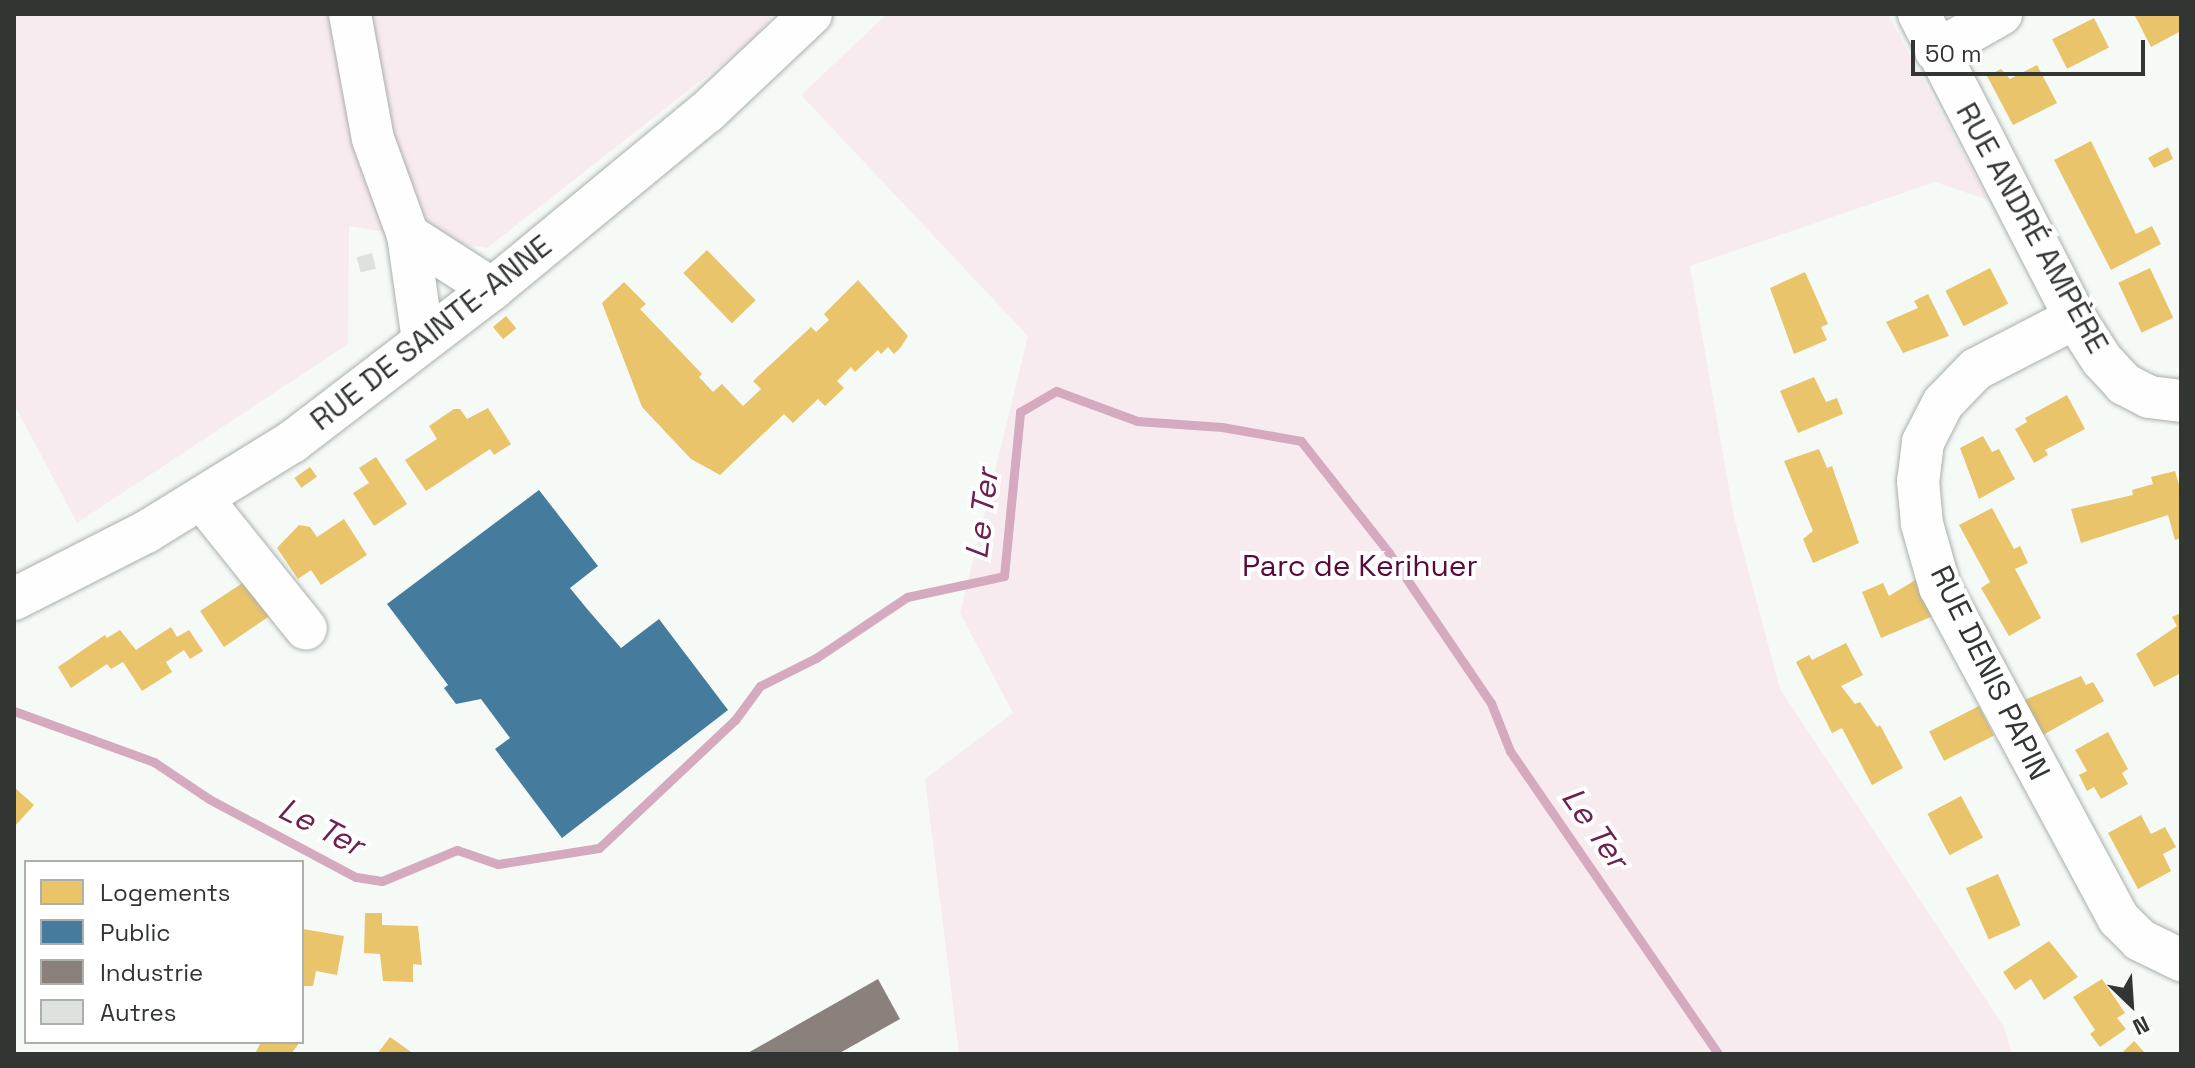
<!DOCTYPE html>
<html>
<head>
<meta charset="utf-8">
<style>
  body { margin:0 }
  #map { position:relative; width:2195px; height:1068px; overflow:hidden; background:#f5faf6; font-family:"Space Grotesk",sans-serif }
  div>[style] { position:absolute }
  .green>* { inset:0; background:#f8ebf0 }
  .homes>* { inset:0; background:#e9c46a; transform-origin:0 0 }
  .public>* { inset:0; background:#457b9d }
  .industry>* { inset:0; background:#8a817c }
  .stream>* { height:9px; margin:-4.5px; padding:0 4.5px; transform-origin:4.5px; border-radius:4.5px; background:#d6aabe }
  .building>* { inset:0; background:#dee2df; transform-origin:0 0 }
  .roads { filter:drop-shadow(0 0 2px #abafac) drop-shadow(0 0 2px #abafac) }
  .minor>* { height:42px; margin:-21px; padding:0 21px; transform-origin:21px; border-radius:21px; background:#fefefe }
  span { translate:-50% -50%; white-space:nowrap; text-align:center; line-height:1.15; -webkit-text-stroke:8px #fff; paint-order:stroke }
  .street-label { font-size:30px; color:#323633 }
  .park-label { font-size:30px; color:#5a0a3a }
  .water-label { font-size:32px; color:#6e214c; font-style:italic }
  .frame { position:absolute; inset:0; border:16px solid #323633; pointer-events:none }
  .legend { position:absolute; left:24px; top:860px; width:280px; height:184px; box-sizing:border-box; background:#fff; border:2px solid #adafad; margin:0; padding:10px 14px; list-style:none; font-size:24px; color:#323633 }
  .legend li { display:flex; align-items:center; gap:16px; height:40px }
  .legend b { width:40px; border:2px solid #adafad }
  .north { position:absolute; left:2091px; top:964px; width:80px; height:80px; -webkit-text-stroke:6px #fff; paint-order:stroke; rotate:155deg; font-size:22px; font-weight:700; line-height:32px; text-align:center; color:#323633 }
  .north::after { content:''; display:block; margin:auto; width:28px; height:36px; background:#323633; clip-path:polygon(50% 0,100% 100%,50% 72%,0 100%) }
  .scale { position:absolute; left:1911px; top:40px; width:234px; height:36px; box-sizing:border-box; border:4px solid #323633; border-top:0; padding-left:10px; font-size:24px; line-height:28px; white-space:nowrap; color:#323633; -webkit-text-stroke:6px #fff; paint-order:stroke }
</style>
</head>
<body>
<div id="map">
  <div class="green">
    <i style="clip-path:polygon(14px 14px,773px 14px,754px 39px,487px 248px,349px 226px,348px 344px,77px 523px,14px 404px)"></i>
    <i style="clip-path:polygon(887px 14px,1888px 14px,1988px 200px,1935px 182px,1690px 266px,1734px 517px,1780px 689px,2004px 1027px,2012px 1054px,959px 1054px,925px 779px,1013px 713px,960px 613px,1028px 336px,801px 95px)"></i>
  </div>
  <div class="homes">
    <i style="clip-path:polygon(2134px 14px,2181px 14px,2181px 31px,2151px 47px)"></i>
    <i style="left:2094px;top:18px;width:33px;height:47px;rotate:63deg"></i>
    <i style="clip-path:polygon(2037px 65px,2057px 103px,2013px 125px,1987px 76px,2001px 69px,2010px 79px)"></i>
    <i style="clip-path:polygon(2091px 141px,2136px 234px,2152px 226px,2161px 244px,2111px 270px,2054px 160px)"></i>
    <i style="clip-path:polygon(2168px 147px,2173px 159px,2154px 168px,2148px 158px)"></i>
    <i style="left:707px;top:250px;width:70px;height:33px;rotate:46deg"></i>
    <i style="left:1990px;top:268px;width:40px;height:50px;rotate:63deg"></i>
    <i style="left:2150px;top:268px;width:55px;height:35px;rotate:65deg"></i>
    <i style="clip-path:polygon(1805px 272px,1828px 324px,1821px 327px,1827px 340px,1794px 354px,1770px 288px)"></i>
    <i style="clip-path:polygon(858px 280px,908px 336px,901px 347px,894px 354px,888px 347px,881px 354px,878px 350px,855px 372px,851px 367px,837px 381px,844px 388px,825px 406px,818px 399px,793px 423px,784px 414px,720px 475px,691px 459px,642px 407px,602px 303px,624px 282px,646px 304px,640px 309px,702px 374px,699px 377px,713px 392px,722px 384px,743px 406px,761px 389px,753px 381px,811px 327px,816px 332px,829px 320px,824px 314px)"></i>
    <i style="clip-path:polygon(1928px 294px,1949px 336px,1903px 353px,1886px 322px,1918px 308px,1914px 301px)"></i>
    <i style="left:506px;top:316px;width:16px;height:17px;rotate:50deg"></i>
    <i style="clip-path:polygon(1814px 377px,1826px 402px,1837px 398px,1843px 414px,1798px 433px,1780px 391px)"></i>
    <i style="clip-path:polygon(2067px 395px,2085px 429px,2045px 450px,2048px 455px,2034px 463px,2015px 429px,2027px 422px,2025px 418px)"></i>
    <i style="clip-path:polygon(488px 408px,511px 444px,494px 455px,490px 449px,426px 491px,405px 460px,437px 439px,429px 426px,454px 409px,460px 409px,467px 419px)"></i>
    <i style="clip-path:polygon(1983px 436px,1992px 452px,1999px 449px,2015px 479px,1979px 499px,1960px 448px)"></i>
    <i style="clip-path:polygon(1819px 449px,1827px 468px,1832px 466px,1859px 543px,1813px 563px,1803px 539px,1813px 531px,1784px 461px)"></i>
    <i style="clip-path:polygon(376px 457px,407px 504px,374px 526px,353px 493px,369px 483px,359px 468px)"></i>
    <i style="left:310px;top:467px;width:12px;height:19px;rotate:55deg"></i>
    <i style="clip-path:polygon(2175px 471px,2181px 491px,2181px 538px,2175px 540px,2168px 515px,2081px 543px,2071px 509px,2133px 495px,2132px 490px,2153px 484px,2151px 477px)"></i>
    <i style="clip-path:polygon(1992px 508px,2014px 549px,2020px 546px,2028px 563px,2015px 569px,2041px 618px,2009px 636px,1981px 588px,1990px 582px,1959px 525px)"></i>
    <i style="clip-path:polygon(344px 519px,367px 555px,321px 585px,311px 570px,298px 579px,277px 548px,299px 525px,310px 527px,317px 537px)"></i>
    <i style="clip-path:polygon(1917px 579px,1933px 616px,1881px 638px,1862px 592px,1883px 583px,1889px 596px)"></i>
    <i style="clip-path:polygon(244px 582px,274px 613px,224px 647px,200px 611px)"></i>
    <i style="clip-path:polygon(2181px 613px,2181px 673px,2154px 687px,2136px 654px,2177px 626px,2172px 617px)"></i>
    <i style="clip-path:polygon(171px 627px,177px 637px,189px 630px,203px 651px,190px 659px,184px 650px,166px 662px,172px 672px,142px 691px,123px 662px,111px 669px,107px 664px,71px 688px,58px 667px,105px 635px,107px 638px,120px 630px,136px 650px)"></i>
    <i style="clip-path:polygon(1846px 643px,1863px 675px,1841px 686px,1855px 704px,1860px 702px,1877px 727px,1880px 725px,1903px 768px,1872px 785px,1842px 728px,1832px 733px,1796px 662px,1809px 655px,1812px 660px)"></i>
    <i style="clip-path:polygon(2081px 676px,2086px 685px,2093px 682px,2104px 701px,2041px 736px,2022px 701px)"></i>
    <i style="left:1979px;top:706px;width:33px;height:56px;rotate:63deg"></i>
    <i style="clip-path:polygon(2108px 732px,2128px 769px,2122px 773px,2128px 784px,2101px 799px,2094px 787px,2087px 791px,2079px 775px,2087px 771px,2075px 750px)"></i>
    <i style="clip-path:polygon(14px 787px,34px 805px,14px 827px)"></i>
    <i style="left:1961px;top:796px;width:47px;height:38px;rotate:62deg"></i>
    <i style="clip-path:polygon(2141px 815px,2151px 834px,2165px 827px,2176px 847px,2163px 854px,2171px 871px,2138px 889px,2108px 833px)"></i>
    <i style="left:1998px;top:874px;width:56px;height:35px;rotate:66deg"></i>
    <i style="clip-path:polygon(365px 913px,382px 913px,382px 925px,418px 926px,422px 965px,413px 964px,413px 982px,383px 981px,380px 954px,364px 953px)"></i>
    <i style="clip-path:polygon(303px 929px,344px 936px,337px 975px,316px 971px,313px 986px,302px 986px)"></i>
    <i style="clip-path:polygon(2049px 941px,2078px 977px,2044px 1000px,2031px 979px,2015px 990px,2003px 972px)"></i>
    <i style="clip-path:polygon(2102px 979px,2125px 1013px,2117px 1018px,2126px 1029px,2100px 1047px,2090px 1034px,2095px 1030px,2073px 997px)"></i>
    <i style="clip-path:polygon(390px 1037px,414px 1054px,377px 1054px)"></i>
    <i style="clip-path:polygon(2134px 1041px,2146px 1054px,2121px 1054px)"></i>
    <i style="clip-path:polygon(261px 1042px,300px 1042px,291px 1054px,255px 1054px)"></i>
  </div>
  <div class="public">
    <i style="clip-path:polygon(539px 490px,598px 566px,570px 588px,588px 610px,621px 648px,659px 619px,728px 710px,562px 838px,495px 749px,510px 738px,481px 699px,456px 704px,444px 688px,448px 685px,387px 604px)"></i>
  </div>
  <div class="industry">
    <i style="clip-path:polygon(878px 979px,900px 1019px,838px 1054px,746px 1054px)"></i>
  </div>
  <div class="stream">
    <i style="left:14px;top:711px;width:149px;rotate:20deg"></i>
    <i style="left:154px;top:762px;width:66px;rotate:33.9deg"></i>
    <i style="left:209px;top:799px;width:166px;rotate:28deg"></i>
    <i style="left:356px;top:877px;width:26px;rotate:9deg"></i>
    <i style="left:382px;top:881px;width:81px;rotate:-22.5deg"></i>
    <i style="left:457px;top:850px;width:43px;rotate:18.9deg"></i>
    <i style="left:498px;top:864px;width:102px;rotate:-9deg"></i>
    <i style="left:599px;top:848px;width:187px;rotate:-43.3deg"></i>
    <i style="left:735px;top:720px;width:42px;rotate:-53.7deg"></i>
    <i style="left:760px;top:686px;width:63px;rotate:-26.6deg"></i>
    <i style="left:816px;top:658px;width:110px;rotate:-33.8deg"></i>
    <i style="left:907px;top:597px;width:99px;rotate:-12.2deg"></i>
    <i style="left:1004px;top:576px;width:165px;rotate:-84.4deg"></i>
    <i style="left:1020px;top:412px;width:42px;rotate:-30.3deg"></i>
    <i style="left:1056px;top:391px;width:86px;rotate:20.3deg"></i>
    <i style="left:1137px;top:421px;width:85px;rotate:4deg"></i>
    <i style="left:1222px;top:427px;width:80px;rotate:10deg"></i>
    <i style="left:1301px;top:441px;width:142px;rotate:51.8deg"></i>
    <i style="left:1389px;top:553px;width:181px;rotate:55.8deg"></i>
    <i style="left:1491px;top:703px;width:52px;rotate:68.4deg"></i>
    <i style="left:1510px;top:751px;width:368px;rotate:55.5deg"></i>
  </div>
  <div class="building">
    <i style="left:372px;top:253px;width:16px;height:16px;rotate:75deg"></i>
  </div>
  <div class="roads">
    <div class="minor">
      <i style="left:350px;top:14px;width:127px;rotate:79.6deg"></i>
      <i style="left:373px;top:139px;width:102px;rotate:70deg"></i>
      <i style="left:408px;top:235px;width:107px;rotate:81.9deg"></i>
      <i style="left:1919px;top:14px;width:342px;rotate:62.8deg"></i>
      <i style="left:2075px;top:318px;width:50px;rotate:57.3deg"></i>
      <i style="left:2102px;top:360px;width:33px;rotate:47deg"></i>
      <i style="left:2124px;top:384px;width:28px;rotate:27deg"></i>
      <i style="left:2149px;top:397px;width:32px;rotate:7deg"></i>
      <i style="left:1936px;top:51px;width:75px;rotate:-29.6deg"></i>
      <i style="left:408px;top:235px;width:100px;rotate:32.7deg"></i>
      <i style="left:2075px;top:318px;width:111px;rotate:152.7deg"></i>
      <i style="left:1976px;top:369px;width:47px;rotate:134.1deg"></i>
      <i style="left:1943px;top:403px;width:44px;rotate:117.1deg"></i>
      <i style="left:1923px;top:442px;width:39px;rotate:97deg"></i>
      <i style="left:1918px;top:481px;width:43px;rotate:84.7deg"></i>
      <i style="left:1922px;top:524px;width:66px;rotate:74.1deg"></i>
      <i style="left:1940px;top:587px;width:377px;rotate:61.7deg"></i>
      <i style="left:2119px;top:919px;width:30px;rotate:45deg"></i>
      <i style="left:2140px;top:940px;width:46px;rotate:26deg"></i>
      <i style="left:202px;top:499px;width:166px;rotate:51.3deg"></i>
      <i style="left:14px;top:599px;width:148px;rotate:-26.9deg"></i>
      <i style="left:146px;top:532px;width:172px;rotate:-31.7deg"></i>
      <i style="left:292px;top:442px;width:252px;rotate:-37.4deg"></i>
      <i style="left:492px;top:289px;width:278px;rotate:-39.5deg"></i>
      <i style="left:707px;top:112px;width:143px;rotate:-43.3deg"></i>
    </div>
  </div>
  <div class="street-label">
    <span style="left:2032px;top:228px;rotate:61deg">RUE ANDRÉ AMPÈRE</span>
    <span style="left:431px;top:333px;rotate:-38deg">RUE DE SAINTE-ANNE</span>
    <span style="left:1990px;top:673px;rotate:64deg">RUE DENIS PAPIN</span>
  </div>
  <div class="park-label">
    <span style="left:1360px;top:566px">Parc de Kerihuer</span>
  </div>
  <div class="water-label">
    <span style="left:982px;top:514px;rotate:-83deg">Le Ter</span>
    <span style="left:321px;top:827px;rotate:27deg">Le Ter</span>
    <span style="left:1595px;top:828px;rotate:55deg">Le Ter</span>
  </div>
  <div class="frame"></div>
  <ul class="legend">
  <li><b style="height:22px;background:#e9c46a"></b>Logements</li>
  <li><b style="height:22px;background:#457b9d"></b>Public</li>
  <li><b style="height:22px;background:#8a817c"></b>Industrie</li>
  <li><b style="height:22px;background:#dee2df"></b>Autres</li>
  </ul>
  <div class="north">N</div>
  <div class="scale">50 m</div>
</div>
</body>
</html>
